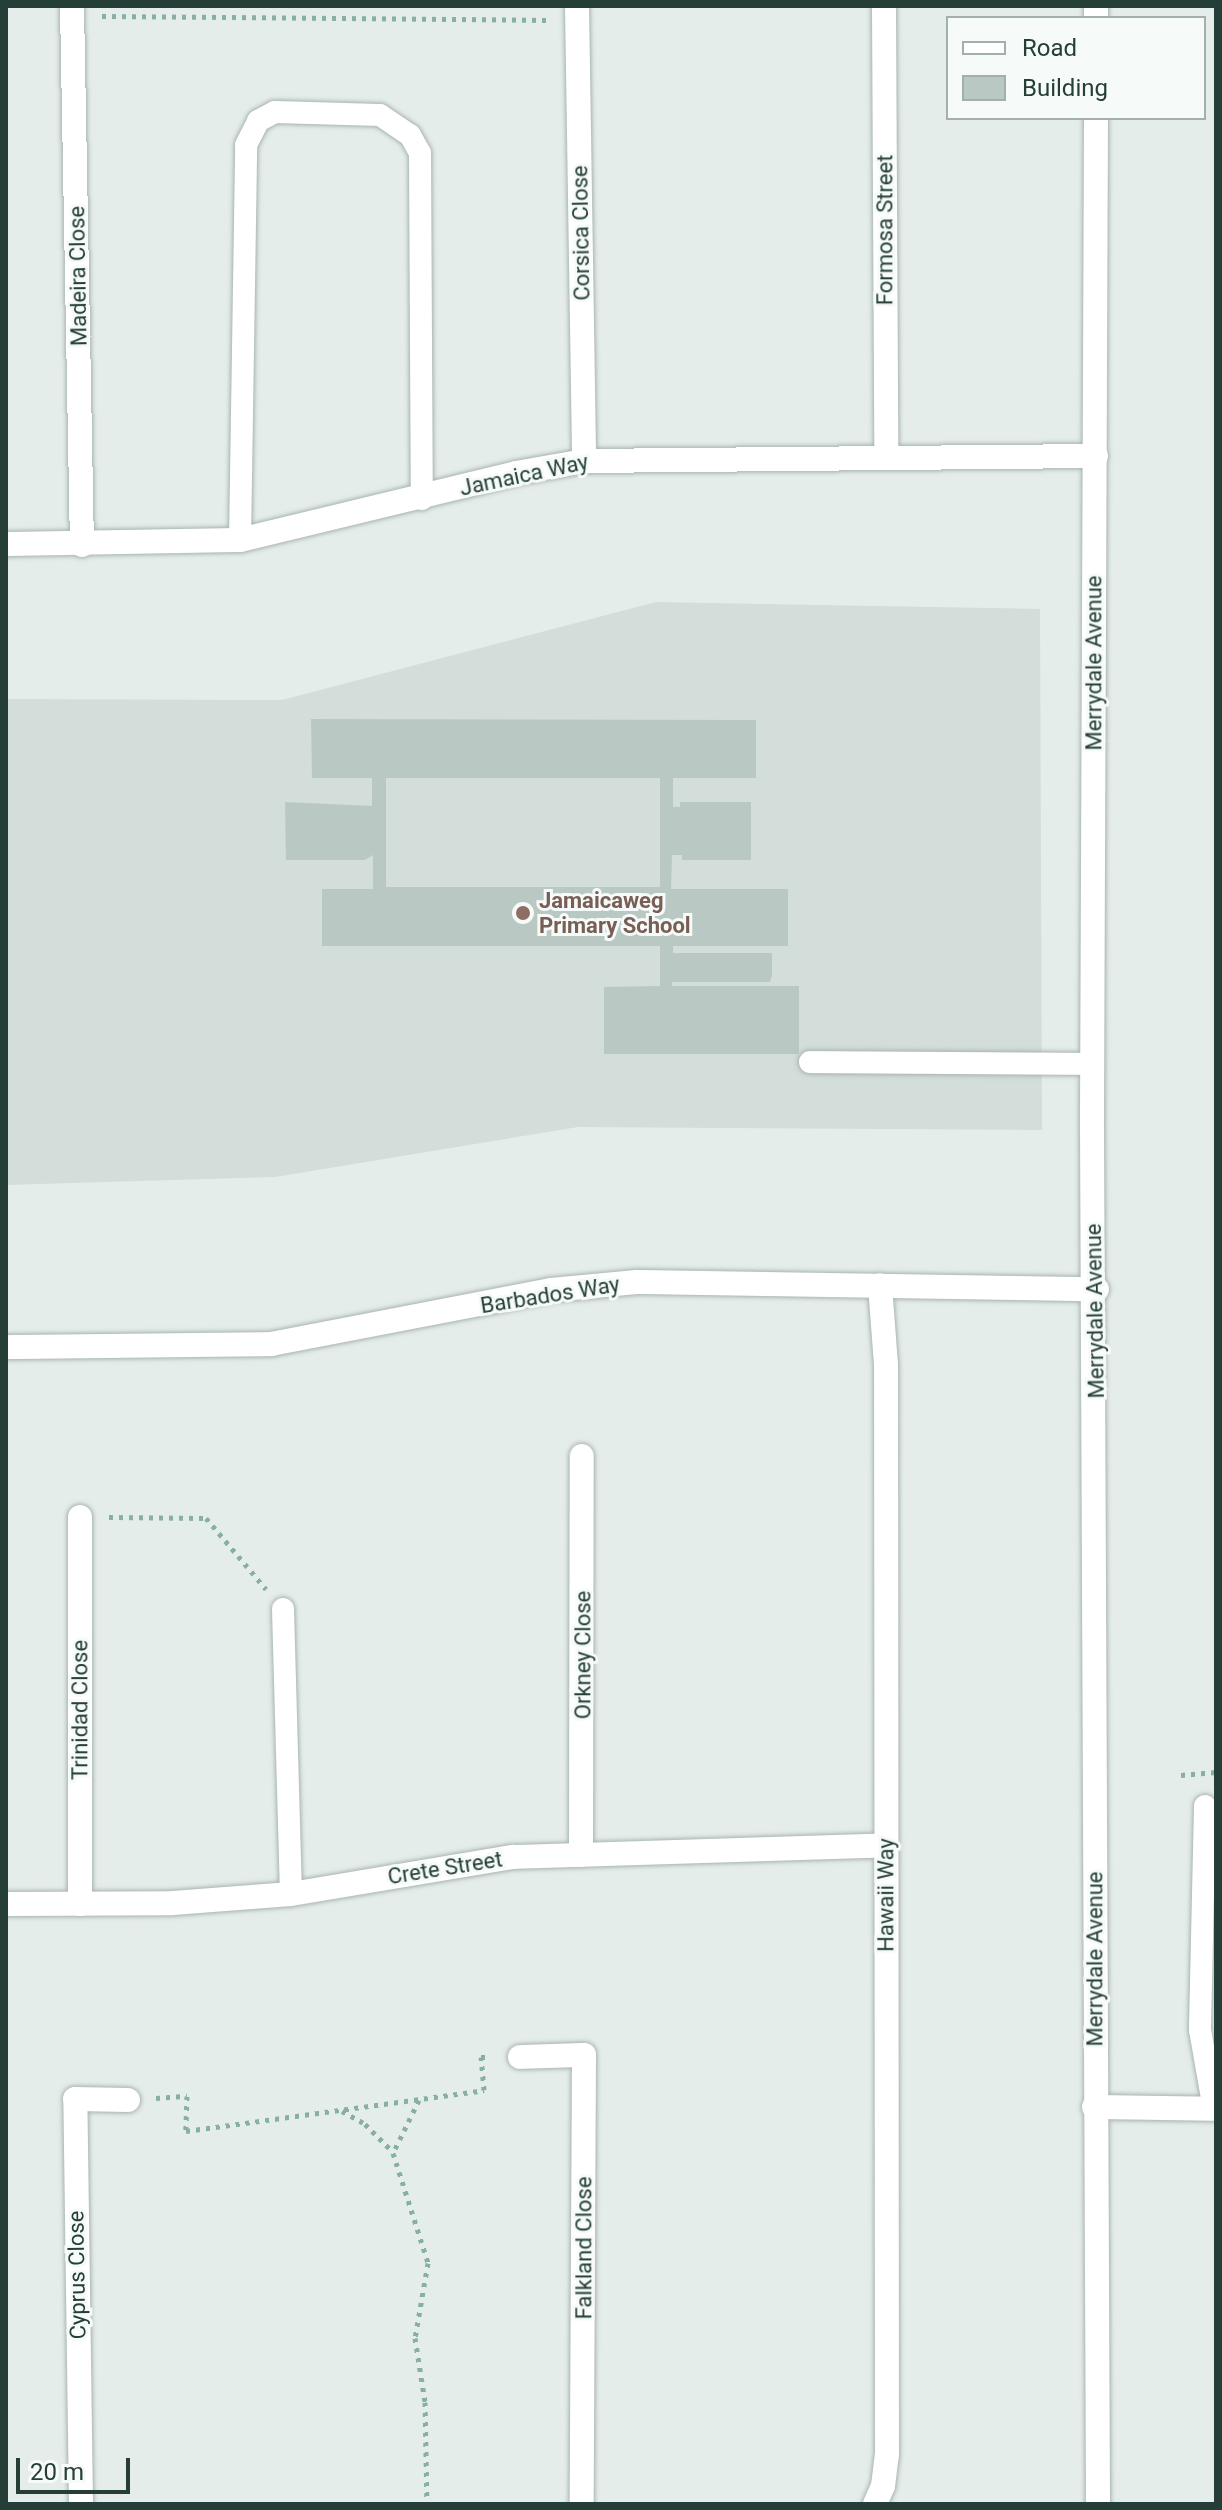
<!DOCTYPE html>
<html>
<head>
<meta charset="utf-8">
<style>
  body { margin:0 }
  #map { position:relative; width:1222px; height:2510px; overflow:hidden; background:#e5edea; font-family:Roboto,sans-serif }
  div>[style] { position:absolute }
  .built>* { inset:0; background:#d3ddd9 }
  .building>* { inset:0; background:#bac8c3 }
  .path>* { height:5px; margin-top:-2.5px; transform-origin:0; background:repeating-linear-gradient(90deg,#87afa4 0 4px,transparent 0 10px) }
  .roads { filter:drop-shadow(0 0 2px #a8b5b1) drop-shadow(0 0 2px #a8b5b1) }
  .service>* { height:22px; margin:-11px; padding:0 11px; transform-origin:11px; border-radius:11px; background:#fff }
  .minor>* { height:24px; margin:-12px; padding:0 12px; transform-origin:12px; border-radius:12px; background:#fff }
  .tertiary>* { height:24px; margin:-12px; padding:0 12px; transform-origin:12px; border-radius:12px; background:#fff }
  .dots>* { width:22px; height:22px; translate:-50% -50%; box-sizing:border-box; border:4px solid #f6faf8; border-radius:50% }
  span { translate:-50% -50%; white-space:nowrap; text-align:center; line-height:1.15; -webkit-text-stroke:6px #f6faf8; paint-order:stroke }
  .street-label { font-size:22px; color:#253f38 }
  .education-label { font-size:22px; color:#785e54; font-weight:700 }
  .left { translate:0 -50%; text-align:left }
  .frame { position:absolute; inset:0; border:8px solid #253f38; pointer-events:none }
  .legend { position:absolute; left:946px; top:16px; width:260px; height:104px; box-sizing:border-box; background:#f6faf8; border:2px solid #a2afab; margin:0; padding:10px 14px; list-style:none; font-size:24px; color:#253f38 }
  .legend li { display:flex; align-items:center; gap:16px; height:40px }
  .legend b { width:40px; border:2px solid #a2afab }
  .scale { position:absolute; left:16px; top:2458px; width:114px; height:36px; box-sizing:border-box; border:4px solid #253f38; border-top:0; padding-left:10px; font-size:24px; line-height:28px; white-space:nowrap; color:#253f38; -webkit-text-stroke:6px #f6faf8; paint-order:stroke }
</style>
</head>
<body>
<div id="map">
  <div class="built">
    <i style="clip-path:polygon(656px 602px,1040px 609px,1042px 1130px,578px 1127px,275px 1177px,6px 1185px,6px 699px,282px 700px)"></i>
  </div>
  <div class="building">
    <i style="clip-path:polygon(evenodd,311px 719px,756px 720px,756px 778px,673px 778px,673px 807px,680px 807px,680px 802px,751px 802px,751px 860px,682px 860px,682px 855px,672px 855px,671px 889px,788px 889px,788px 946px,673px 946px,673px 953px,772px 953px,772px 975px,770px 982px,672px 982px,672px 986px,799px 986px,799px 1054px,604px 1054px,604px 987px,660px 986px,660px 946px,322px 946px,322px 889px,373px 889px,373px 855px,365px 860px,286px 860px,285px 802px,372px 806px,372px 778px,312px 778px,311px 719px,386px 778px,660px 778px,660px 887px,386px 887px,386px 778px)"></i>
  </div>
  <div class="path">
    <i style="left:102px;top:16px;width:446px;rotate:0.5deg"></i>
    <i style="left:109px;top:1517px;width:97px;rotate:0.6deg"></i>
    <i style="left:206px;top:1518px;width:93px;rotate:49.8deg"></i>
    <i style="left:1181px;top:1775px;width:35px;rotate:-5deg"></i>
    <i style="left:156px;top:2098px;width:31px;rotate:-4deg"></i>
    <i style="left:187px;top:2096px;width:35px;rotate:92deg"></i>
    <i style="left:186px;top:2131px;width:301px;rotate:-7.8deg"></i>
    <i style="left:484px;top:2090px;width:33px;rotate:-95deg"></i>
    <i style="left:481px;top:2057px;width:10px"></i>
    <i style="left:419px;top:2100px;width:59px;rotate:116.1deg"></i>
    <i style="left:393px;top:2153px;width:115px;rotate:72.3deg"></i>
    <i style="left:428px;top:2263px;width:76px;rotate:99.8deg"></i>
    <i style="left:415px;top:2338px;width:65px;rotate:81.1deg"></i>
    <i style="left:425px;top:2402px;width:102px;rotate:88.9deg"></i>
    <i style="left:342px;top:2111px;width:26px;rotate:29deg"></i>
    <i style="left:365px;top:2124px;width:40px;rotate:45deg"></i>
  </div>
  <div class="roads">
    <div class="service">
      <i style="left:240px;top:540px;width:395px;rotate:-89.1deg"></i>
      <i style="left:246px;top:145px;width:27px;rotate:-63deg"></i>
      <i style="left:258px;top:121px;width:19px;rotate:-28deg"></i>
      <i style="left:275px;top:112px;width:105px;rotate:1.6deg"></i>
      <i style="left:380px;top:115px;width:36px;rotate:34deg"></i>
      <i style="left:410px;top:135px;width:21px;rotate:61deg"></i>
      <i style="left:420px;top:153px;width:346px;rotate:89.7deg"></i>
      <i style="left:810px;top:1062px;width:283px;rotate:0.4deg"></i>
      <i style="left:283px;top:1609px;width:285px;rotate:88.4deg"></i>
      <i style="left:1205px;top:1806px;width:224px;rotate:91.3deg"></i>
      <i style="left:1200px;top:2030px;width:80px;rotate:80deg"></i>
    </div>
    <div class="minor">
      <i style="left:72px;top:6px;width:539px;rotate:88.94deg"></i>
      <i style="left:577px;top:6px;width:455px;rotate:89.1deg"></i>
      <i style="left:884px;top:6px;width:448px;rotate:89.7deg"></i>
      <i style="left:6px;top:544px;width:234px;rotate:-1deg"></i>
      <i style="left:240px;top:540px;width:284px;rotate:-13.6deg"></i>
      <i style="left:516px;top:473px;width:69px;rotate:-10deg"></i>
      <i style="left:584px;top:461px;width:512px;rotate:-0.56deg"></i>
      <i style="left:6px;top:1347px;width:265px;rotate:-0.6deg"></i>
      <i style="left:271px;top:1344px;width:285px;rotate:-10.9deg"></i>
      <i style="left:551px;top:1290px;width:86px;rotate:-5.3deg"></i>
      <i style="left:637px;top:1282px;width:460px;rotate:0.9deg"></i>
      <i style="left:80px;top:1517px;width:387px;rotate:90deg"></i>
      <i style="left:581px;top:1855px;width:399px;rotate:-89.9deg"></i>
      <i style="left:6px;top:1904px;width:167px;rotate:-0.3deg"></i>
      <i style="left:173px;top:1903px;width:118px;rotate:-4.4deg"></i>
      <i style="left:291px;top:1894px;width:225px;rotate:-9.5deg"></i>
      <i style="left:513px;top:1857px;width:373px;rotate:-1.8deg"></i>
      <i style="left:520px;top:2057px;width:64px;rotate:-1.8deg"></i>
      <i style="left:584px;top:2055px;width:449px;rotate:90.3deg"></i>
      <i style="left:1094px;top:2107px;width:122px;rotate:0.9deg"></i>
      <i style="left:81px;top:2504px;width:405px;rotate:-90.8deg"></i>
      <i style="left:75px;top:2099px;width:53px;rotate:1.1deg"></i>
      <i style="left:875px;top:2504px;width:20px;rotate:-66deg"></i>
      <i style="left:883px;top:2486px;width:31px;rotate:-83deg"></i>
      <i style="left:887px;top:2455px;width:1090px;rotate:-90.05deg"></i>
      <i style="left:886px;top:1365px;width:80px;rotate:-94.3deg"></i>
    </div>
    <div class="tertiary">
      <i style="left:1096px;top:6px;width:12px;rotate:90deg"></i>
      <i style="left:1096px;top:118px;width:1010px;rotate:90.23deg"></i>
      <i style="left:1092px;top:1128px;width:1376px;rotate:89.75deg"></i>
    </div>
  </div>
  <div class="dots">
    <i style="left:523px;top:913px;background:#8d6e63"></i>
  </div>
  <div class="street-label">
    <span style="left:885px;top:230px;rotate:-90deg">Formosa Street</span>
    <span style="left:581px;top:233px;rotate:-91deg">Corsica Close</span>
    <span style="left:78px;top:276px;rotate:-91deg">Madeira Close</span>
    <span style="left:524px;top:475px;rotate:-12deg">Jamaica Way</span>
    <span style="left:1094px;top:663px;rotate:-90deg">Merrydale Avenue</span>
    <span style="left:550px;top:1295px;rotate:-9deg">Barbados Way</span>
    <span style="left:1095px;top:1311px;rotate:-91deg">Merrydale Avenue</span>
    <span style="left:583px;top:1655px;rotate:-90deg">Orkney Close</span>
    <span style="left:80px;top:1710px;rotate:-90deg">Trinidad Close</span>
    <span style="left:445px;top:1868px;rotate:-9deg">Crete Street</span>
    <span style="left:886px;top:1895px;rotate:-90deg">Hawaii Way</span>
    <span style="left:1095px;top:1959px;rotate:-90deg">Merrydale Avenue</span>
    <span style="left:584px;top:2248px;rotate:-90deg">Falkland Close</span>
    <span style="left:77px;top:2275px;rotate:-91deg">Cyprus Close</span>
  </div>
  <div class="education-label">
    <span class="left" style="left:539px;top:913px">Jamaicaweg<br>Primary School</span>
  </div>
  <div class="frame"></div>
  <ul class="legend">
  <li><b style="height:10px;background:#fff"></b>Road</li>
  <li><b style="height:22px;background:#bac8c3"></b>Building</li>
  </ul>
  <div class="scale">20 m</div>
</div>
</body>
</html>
